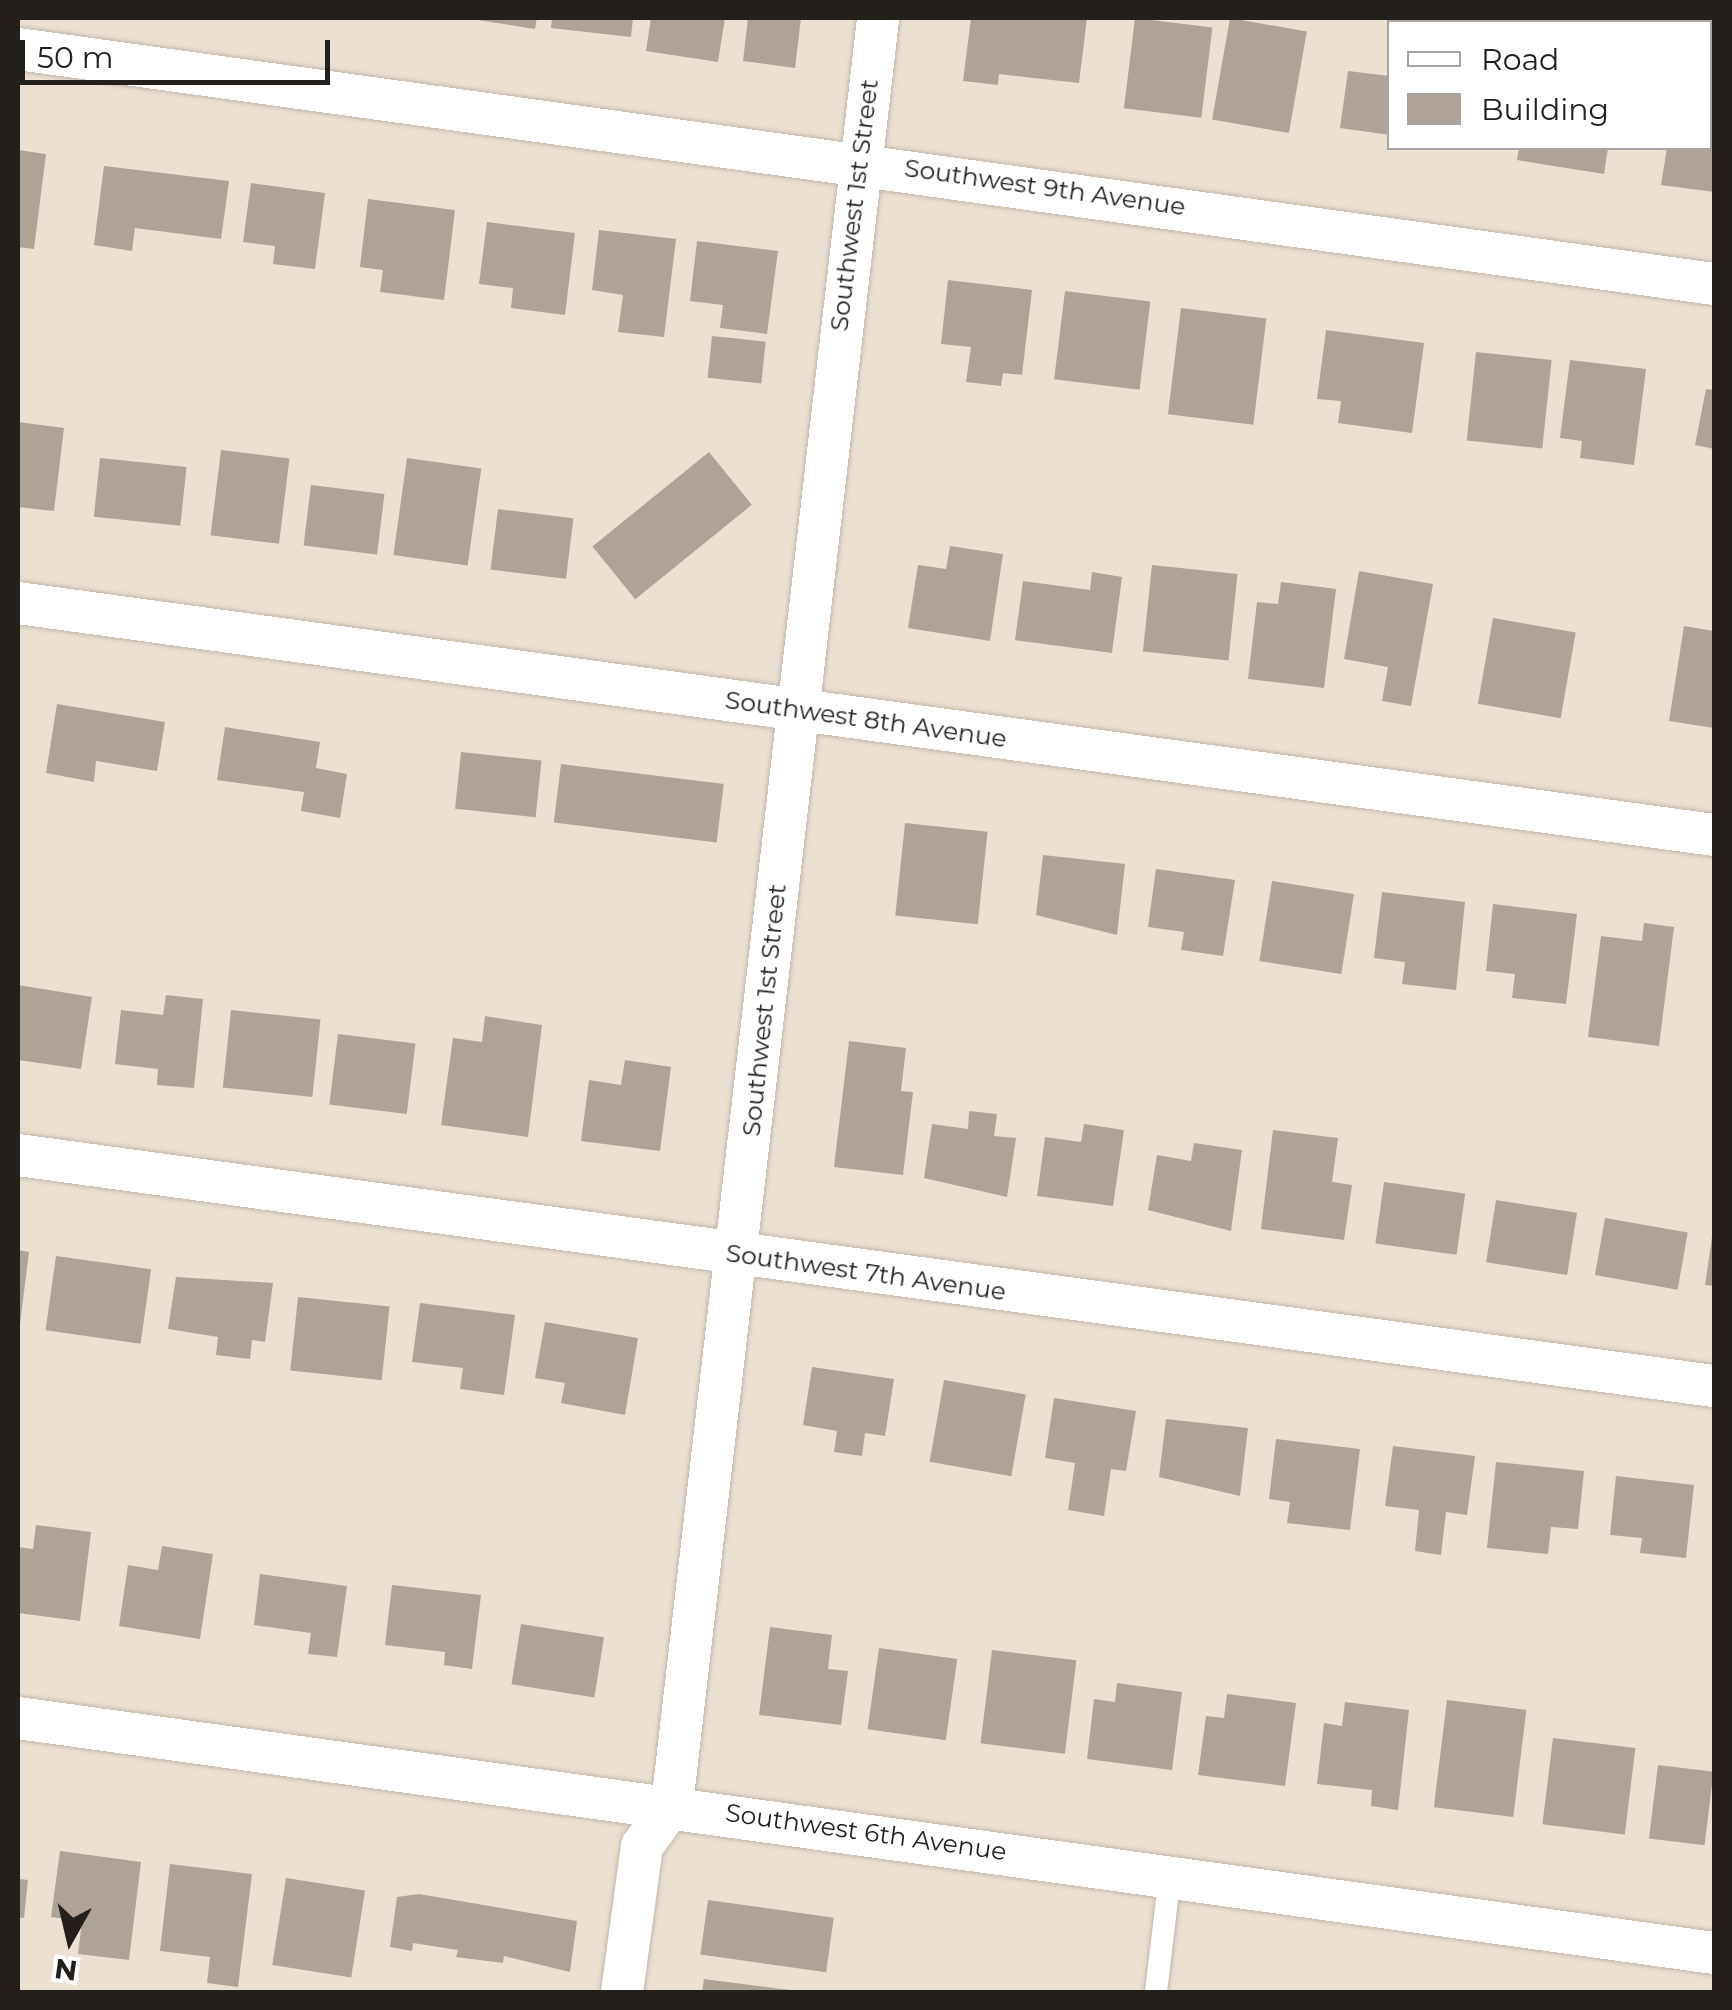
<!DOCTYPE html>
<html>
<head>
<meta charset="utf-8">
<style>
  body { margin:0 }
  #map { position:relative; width:1732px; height:2010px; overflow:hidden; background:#ece0d2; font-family:Montserrat,sans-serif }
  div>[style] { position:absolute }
  .building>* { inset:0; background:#aea396; transform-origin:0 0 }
  .roads { filter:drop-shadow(0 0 2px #c2b7a9) drop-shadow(0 0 2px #c2b7a9) }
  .lane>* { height:22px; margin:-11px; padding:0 11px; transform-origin:11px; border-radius:11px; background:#fff }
  .street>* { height:42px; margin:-21px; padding:0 21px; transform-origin:21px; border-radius:21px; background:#fff }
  span { translate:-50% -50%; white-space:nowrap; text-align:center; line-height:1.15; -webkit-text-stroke:9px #fff; paint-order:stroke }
  .street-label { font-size:25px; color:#231f1a }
  .frame { position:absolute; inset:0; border:20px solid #231f1a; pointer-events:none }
  .legend { position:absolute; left:1387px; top:20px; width:325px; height:130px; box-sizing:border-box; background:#fff; border:2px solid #a7a5a3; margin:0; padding:12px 18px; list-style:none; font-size:30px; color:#231f1a }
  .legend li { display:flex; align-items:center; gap:20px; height:50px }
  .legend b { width:50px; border:2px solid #a7a5a3 }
  .north { position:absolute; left:20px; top:1890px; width:100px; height:100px; -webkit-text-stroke:8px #fff; paint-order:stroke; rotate:188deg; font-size:28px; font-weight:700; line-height:40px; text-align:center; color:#231f1a }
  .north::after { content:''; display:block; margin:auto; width:35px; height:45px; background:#231f1a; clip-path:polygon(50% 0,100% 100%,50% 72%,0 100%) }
  .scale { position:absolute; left:20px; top:40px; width:310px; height:45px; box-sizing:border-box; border:5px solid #231f1a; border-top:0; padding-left:12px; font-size:30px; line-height:35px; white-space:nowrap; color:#231f1a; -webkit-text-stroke:8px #fff; paint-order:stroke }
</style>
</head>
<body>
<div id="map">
  <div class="building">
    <i style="clip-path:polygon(465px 18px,537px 18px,535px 29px)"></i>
    <i style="clip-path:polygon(552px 18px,633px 18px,631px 37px,551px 28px)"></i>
    <i style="clip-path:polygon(651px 18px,725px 18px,718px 62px,646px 51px)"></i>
    <i style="clip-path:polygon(748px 18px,801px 18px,795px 68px,743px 61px)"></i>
    <i style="clip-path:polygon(971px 18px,1087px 18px,1079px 83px,999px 74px,998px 85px,963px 81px)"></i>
    <i style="left:1135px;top:18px;width:78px;height:91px;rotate:7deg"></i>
    <i style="left:1230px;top:18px;width:78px;height:103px;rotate:10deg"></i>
    <i style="clip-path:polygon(1348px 71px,1390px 76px,1390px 135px,1340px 128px)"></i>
    <i style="clip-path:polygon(1714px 112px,1714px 192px,1661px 185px,1667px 148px,1710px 148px)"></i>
    <i style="clip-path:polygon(1519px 148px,1608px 148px,1604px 174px,1517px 160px)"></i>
    <i style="clip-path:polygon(18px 150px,46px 154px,34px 249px,18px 247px)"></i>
    <i style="clip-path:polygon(104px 166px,229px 181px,221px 239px,135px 228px,132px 251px,94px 245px)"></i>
    <i style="clip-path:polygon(251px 183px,325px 193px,315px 269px,273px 264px,275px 246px,243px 242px)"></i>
    <i style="clip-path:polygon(368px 199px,455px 210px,444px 300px,380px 292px,383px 270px,360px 267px)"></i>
    <i style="clip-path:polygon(487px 222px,575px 233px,565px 315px,511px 308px,513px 288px,479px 284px)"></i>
    <i style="clip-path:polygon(599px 230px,676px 239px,664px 337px,618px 332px,623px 295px,592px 290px)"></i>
    <i style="clip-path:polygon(697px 241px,778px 251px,767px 334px,720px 328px,723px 305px,690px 301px)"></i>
    <i style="clip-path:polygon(948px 280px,1032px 290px,1022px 375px,1003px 373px,1001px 386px,966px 382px,971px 347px,941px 344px)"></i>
    <i style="left:1065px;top:291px;width:86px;height:89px;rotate:7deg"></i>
    <i style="left:1181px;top:308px;width:86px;height:107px;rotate:7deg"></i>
    <i style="clip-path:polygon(1326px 330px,1424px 343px,1412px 433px,1338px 423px,1341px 401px,1317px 399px)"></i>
    <i style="left:712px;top:336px;width:54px;height:42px;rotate:6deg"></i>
    <i style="left:1476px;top:352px;width:76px;height:89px;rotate:6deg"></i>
    <i style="clip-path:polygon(1570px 360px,1646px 369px,1634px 465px,1580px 458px,1582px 441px,1560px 438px)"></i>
    <i style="clip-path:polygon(1706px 389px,1714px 390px,1714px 449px,1695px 445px)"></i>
    <i style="clip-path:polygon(18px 422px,64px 428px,54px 511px,18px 507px)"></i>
    <i style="left:221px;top:450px;width:69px;height:86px;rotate:7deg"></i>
    <i style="left:709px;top:452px;width:68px;height:150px;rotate:51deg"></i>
    <i style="left:100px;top:458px;width:87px;height:59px;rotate:6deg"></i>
    <i style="left:407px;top:458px;width:75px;height:98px;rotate:8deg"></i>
    <i style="left:311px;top:485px;width:74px;height:61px;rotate:7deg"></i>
    <i style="left:498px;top:509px;width:76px;height:61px;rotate:7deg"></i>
    <i style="clip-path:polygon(950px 546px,1003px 554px,990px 641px,908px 628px,918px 565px,946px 569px)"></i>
    <i style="left:1152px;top:565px;width:86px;height:87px;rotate:6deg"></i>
    <i style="clip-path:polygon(1359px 571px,1433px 584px,1411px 706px,1382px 701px,1388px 667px,1344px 659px)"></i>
    <i style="clip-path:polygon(1092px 572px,1122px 577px,1112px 653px,1015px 640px,1023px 581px,1090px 590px)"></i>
    <i style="clip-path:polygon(1281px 582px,1336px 589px,1324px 688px,1248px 679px,1257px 602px,1278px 604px)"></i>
    <i style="left:1493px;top:618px;width:84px;height:87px;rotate:10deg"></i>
    <i style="clip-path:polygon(1684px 626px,1714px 631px,1714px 728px,1669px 721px)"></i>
    <i style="clip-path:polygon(57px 704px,165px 722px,157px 771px,96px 761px,94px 782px,46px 773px)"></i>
    <i style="clip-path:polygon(225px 727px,320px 742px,316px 768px,347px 774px,340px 818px,301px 811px,304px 792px,217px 780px)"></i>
    <i style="left:461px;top:752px;width:81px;height:57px;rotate:6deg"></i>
    <i style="left:561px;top:764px;width:164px;height:59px;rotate:7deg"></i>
    <i style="left:905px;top:823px;width:83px;height:93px;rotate:6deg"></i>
    <i style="clip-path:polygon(1043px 855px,1125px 864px,1117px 935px,1036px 915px)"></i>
    <i style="clip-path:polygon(1156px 869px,1235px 880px,1223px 956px,1181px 950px,1184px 932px,1148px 927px)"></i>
    <i style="left:1272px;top:881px;width:83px;height:81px;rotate:9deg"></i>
    <i style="clip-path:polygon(1382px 892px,1465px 902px,1456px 990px,1402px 984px,1405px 962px,1374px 958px)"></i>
    <i style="clip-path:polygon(1493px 904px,1577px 914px,1566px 1004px,1512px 998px,1515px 974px,1486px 971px)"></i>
    <i style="clip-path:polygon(1644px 923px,1674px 927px,1659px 1046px,1588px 1037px,1601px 936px,1642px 941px)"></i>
    <i style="clip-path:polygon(18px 985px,92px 997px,81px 1069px,18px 1060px)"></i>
    <i style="clip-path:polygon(166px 995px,203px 999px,194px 1088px,157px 1085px,158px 1069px,115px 1064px,121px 1010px,163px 1015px)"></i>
    <i style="left:231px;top:1010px;width:90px;height:78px;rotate:6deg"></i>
    <i style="clip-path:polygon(485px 1016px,542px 1025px,528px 1137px,441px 1125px,453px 1038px,482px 1042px)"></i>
    <i style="left:338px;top:1034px;width:78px;height:71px;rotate:7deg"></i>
    <i style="clip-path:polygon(849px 1041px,906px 1048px,901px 1091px,913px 1092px,903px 1175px,834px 1167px)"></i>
    <i style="clip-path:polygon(625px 1060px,671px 1067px,660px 1151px,581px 1141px,589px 1080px,621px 1085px)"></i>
    <i style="clip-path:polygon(969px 1111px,997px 1114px,994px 1136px,1016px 1138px,1007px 1197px,924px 1178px,932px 1124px,968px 1129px)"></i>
    <i style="clip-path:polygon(1084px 1124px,1124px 1130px,1113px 1206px,1037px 1196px,1045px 1137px,1081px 1142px)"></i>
    <i style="clip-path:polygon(1273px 1130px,1338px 1138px,1332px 1182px,1352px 1185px,1344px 1240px,1261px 1229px)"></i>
    <i style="clip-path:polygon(1194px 1143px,1242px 1150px,1231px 1231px,1148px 1210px,1157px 1155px,1191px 1161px)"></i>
    <i style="left:1384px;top:1182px;width:82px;height:62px;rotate:8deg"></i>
    <i style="left:1496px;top:1200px;width:82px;height:63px;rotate:9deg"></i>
    <i style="left:1605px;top:1218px;width:84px;height:58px;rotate:10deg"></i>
    <i style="clip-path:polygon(1712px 1237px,1714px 1237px,1714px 1286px,1705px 1285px)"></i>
    <i style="clip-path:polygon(18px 1250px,29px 1252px,20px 1324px,18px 1324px)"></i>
    <i style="left:56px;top:1256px;width:96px;height:75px;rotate:8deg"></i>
    <i style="clip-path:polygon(176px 1277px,273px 1283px,265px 1342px,252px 1340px,250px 1359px,216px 1355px,218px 1337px,168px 1329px)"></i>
    <i style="left:298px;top:1297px;width:92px;height:74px;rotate:6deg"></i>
    <i style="clip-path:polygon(420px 1303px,515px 1315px,504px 1395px,460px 1389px,463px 1368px,412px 1362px)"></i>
    <i style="clip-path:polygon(545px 1322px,638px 1338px,625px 1415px,561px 1403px,565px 1383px,535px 1378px)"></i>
    <i style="clip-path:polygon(812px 1367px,894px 1379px,885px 1436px,865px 1433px,862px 1456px,834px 1452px,837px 1431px,803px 1425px)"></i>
    <i style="left:944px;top:1380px;width:83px;height:83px;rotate:10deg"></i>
    <i style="clip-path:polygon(1054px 1398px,1136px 1411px,1126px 1471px,1111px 1469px,1104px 1516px,1068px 1510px,1075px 1463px,1045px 1458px)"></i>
    <i style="clip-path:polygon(1166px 1419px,1248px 1428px,1240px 1496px,1159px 1477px)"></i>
    <i style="clip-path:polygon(1276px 1439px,1360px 1449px,1350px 1530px,1287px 1523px,1290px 1502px,1269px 1499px)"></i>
    <i style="clip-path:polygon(1393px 1446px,1475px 1456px,1467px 1515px,1446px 1512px,1441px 1555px,1415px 1551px,1419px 1510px,1385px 1506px)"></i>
    <i style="clip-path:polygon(1496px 1462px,1584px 1471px,1578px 1529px,1551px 1527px,1548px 1554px,1487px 1548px)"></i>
    <i style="clip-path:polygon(1616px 1476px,1694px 1485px,1686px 1558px,1640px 1553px,1642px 1538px,1610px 1535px)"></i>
    <i style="clip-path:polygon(36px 1525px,91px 1532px,80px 1621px,18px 1613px,18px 1547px,33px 1549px)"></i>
    <i style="clip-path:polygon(162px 1546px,213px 1554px,200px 1639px,119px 1626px,128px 1565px,158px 1570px)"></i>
    <i style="clip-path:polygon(260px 1574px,347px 1586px,337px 1657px,308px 1654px,311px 1633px,254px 1625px)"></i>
    <i style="clip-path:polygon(392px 1585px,481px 1595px,472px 1669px,444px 1665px,445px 1652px,385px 1645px)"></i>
    <i style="left:521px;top:1624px;width:84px;height:61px;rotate:9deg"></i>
    <i style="clip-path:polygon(770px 1627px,832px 1635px,828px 1669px,848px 1671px,841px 1725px,759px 1715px)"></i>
    <i style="left:879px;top:1648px;width:79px;height:82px;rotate:8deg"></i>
    <i style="left:992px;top:1650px;width:85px;height:94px;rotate:7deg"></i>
    <i style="clip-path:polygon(1117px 1683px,1182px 1692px,1172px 1770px,1087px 1759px,1094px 1699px,1115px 1702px)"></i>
    <i style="clip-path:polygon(1227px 1694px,1296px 1703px,1285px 1786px,1198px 1775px,1206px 1716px,1224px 1718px)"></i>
    <i style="left:1447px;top:1700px;width:80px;height:108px;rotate:7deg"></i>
    <i style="clip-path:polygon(1345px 1702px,1409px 1710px,1398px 1810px,1371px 1806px,1372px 1790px,1317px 1784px,1324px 1723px,1342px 1726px)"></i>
    <i style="left:1553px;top:1738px;width:83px;height:87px;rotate:7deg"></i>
    <i style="left:1658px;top:1765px;width:56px;height:74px;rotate:7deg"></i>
    <i style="clip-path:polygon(60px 1851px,141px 1862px,129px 1960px,78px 1954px,82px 1921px,51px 1917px)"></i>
    <i style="clip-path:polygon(170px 1864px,252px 1874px,238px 1987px,207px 1983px,210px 1957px,160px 1951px)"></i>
    <i style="left:286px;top:1878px;width:80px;height:88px;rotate:9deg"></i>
    <i style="clip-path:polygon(18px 1879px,28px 1880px,24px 1918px,18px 1917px)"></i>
    <i style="clip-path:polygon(419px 1894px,577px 1921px,570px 1972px,504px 1956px,503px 1963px,456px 1957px,458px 1950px,413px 1943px,412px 1951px,390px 1947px,397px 1897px)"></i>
    <i style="left:708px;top:1900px;width:127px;height:55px;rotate:8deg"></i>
    <i style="clip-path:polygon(704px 1979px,790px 1990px,790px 1992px,702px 1992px)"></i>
  </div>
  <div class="roads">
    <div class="lane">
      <i style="left:1156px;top:1992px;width:118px;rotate:-83.2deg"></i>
    </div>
    <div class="street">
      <i style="left:18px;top:49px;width:1712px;rotate:7.89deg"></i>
      <i style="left:18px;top:603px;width:1712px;rotate:7.79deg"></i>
      <i style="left:18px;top:1155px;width:1712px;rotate:7.76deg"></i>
      <i style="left:18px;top:1718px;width:1712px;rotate:7.89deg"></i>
      <i style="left:622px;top:1992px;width:147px;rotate:-82.2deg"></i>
      <i style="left:642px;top:1846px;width:51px;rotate:-53.8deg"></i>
      <i style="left:672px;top:1805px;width:1799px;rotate:-83.42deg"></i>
    </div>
  </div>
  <div class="street-label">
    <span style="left:1045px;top:187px;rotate:8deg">Southwest 9th Avenue</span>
    <span style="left:854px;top:205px;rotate:-83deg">Southwest 1st Street</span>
    <span style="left:866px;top:719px;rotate:8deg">Southwest 8th Avenue</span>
    <span style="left:764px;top:1010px;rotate:-84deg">Southwest 1st Street</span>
    <span style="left:866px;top:1272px;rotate:8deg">Southwest 7th Avenue</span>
    <span style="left:866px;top:1832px;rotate:8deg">Southwest 6th Avenue</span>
  </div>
  <div class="frame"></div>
  <ul class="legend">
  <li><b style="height:12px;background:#fff"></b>Road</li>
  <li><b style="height:28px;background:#aea396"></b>Building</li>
  </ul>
  <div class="north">N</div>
  <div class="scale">50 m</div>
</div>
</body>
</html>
